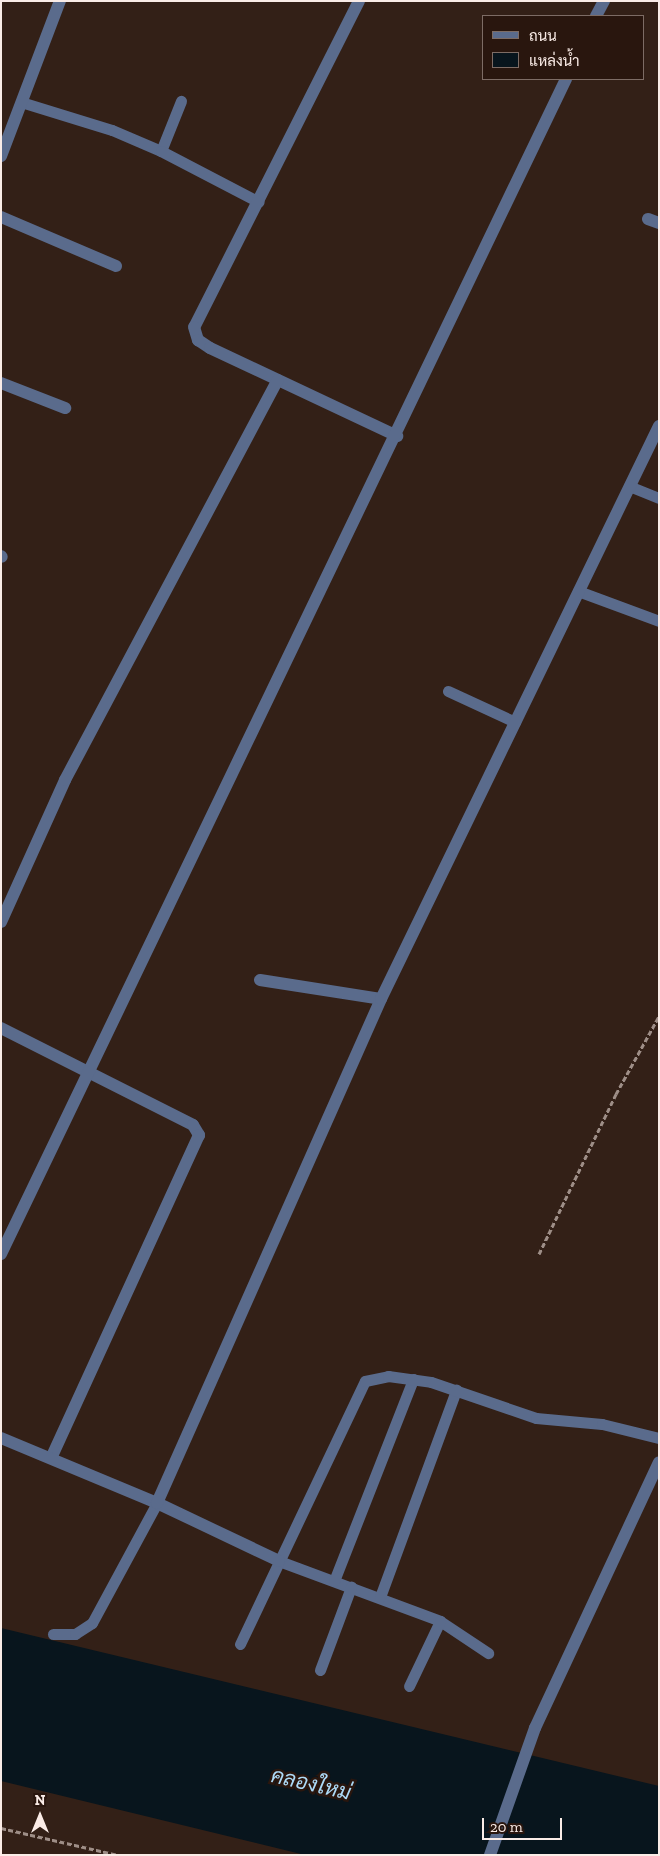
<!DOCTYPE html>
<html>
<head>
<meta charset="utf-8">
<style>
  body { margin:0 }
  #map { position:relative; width:660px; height:1856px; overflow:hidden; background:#332017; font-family:"Zilla Slab",Sarabun,serif }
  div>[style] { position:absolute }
  .water>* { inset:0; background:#08151d }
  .path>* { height:3px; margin-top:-1.5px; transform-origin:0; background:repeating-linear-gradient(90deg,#9e8e87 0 5px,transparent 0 7.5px) }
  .lane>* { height:11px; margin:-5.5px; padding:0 5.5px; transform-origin:5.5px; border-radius:5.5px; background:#5a6b8c }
  .street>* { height:12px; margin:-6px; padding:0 6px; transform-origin:6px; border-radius:6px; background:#5a6b8c }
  span { translate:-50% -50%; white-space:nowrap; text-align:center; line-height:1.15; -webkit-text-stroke:5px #29160e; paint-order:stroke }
  .water-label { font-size:21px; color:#addaf7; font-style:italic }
  .frame { position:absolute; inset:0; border:2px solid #faece7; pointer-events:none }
  .legend { position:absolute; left:482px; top:15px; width:162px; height:65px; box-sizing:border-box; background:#29160e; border:1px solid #7d6c65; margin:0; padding:6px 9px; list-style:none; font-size:15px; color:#faece7 }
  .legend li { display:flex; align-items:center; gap:10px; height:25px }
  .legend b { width:25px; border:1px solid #7d6c65 }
  .north { position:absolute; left:15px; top:1791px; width:50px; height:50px; -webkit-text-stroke:4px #29160e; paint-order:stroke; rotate:0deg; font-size:14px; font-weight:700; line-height:20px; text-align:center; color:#faece7 }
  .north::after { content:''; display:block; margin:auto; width:18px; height:22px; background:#faece7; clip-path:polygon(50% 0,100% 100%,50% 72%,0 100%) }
  .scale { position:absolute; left:482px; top:1818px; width:80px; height:22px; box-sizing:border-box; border:2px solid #faece7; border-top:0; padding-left:6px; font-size:15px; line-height:18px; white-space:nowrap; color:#faece7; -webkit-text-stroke:4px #29160e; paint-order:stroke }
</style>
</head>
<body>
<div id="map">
  <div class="water">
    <i style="clip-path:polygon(1px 1628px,659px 1786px,659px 1855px,305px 1855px,1px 1781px)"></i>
  </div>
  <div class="path">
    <i style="left:539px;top:1254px;width:178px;rotate:-64.3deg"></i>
    <i style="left:616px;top:1094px;width:89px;rotate:-61.1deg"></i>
    <i style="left:1px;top:1828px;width:120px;rotate:13deg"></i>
  </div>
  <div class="lane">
    <i style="left:21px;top:102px;width:95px;rotate:17.1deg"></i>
    <i style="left:112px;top:130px;width:53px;rotate:23.2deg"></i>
    <i style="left:161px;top:151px;width:54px;rotate:-68.2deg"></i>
    <i style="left:161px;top:151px;width:110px;rotate:27.5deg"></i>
    <i style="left:629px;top:486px;width:32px;rotate:22deg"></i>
    <i style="left:578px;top:591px;width:86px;rotate:20.3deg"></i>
    <i style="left:448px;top:691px;width:74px;rotate:24.8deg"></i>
    <i style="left:279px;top:1561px;width:172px;rotate:20.4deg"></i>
    <i style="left:440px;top:1621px;width:58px;rotate:33.7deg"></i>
    <i style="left:334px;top:1581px;width:217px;rotate:-68.6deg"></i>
    <i style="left:380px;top:1597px;width:221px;rotate:-69.8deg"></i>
    <i style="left:53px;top:1634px;width:22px"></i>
    <i style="left:75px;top:1634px;width:20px;rotate:-33deg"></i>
    <i style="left:92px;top:1623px;width:136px;rotate:-61.6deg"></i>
    <i style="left:240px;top:1644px;width:291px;rotate:-64.6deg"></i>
    <i style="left:365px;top:1381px;width:24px;rotate:-12deg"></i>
    <i style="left:388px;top:1376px;width:43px;rotate:7.9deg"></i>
    <i style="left:431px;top:1382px;width:111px;rotate:18.9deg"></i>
    <i style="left:536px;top:1418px;width:66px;rotate:5.2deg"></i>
    <i style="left:602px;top:1424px;width:59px;rotate:13.8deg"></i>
    <i style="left:320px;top:1670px;width:89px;rotate:-69.5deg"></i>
    <i style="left:409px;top:1686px;width:72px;rotate:-64.5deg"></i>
  </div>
  <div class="street">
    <i style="left:359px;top:1px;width:365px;rotate:116.8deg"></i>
    <i style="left:194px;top:327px;width:14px;rotate:73deg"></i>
    <i style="left:198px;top:340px;width:14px;rotate:34deg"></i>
    <i style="left:210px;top:348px;width:207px;rotate:25.2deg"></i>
    <i style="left:596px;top:16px;width:17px;rotate:-62deg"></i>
    <i style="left:1px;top:156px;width:166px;rotate:-69.2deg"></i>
    <i style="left:1px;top:217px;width:125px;rotate:23.1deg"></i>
    <i style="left:648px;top:219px;width:12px;rotate:20deg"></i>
    <i style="left:1px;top:383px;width:69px;rotate:21.3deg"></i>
    <i style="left:1px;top:556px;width:1px;rotate:45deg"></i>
    <i style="left:1px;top:922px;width:156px;rotate:-65.7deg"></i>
    <i style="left:65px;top:780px;width:453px;rotate:-62deg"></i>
    <i style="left:260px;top:980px;width:122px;rotate:8.9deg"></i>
    <i style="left:1px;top:1028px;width:215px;rotate:26.8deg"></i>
    <i style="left:193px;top:1125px;width:12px;rotate:59deg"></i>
    <i style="left:199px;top:1135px;width:353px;rotate:114.6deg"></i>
    <i style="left:1px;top:1254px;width:1304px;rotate:-64.32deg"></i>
    <i style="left:1px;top:1438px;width:169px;rotate:22.6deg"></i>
    <i style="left:157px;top:1503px;width:135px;rotate:25.4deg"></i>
    <i style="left:157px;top:1503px;width:552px;rotate:-66.04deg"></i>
    <i style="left:381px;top:999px;width:637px;rotate:-64.12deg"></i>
    <i style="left:490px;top:1855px;width:135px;rotate:-70.5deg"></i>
    <i style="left:535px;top:1728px;width:293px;rotate:-65deg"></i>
  </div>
  <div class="water-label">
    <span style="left:311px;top:1784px;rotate:13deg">คลองใหม่</span>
  </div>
  <div class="frame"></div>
  <ul class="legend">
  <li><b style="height:6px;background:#5a6b8c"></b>ถนน</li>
  <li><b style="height:14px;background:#08151d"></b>แหล่งน้ำ</li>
  </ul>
  <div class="north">N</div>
  <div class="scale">20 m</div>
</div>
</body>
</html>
